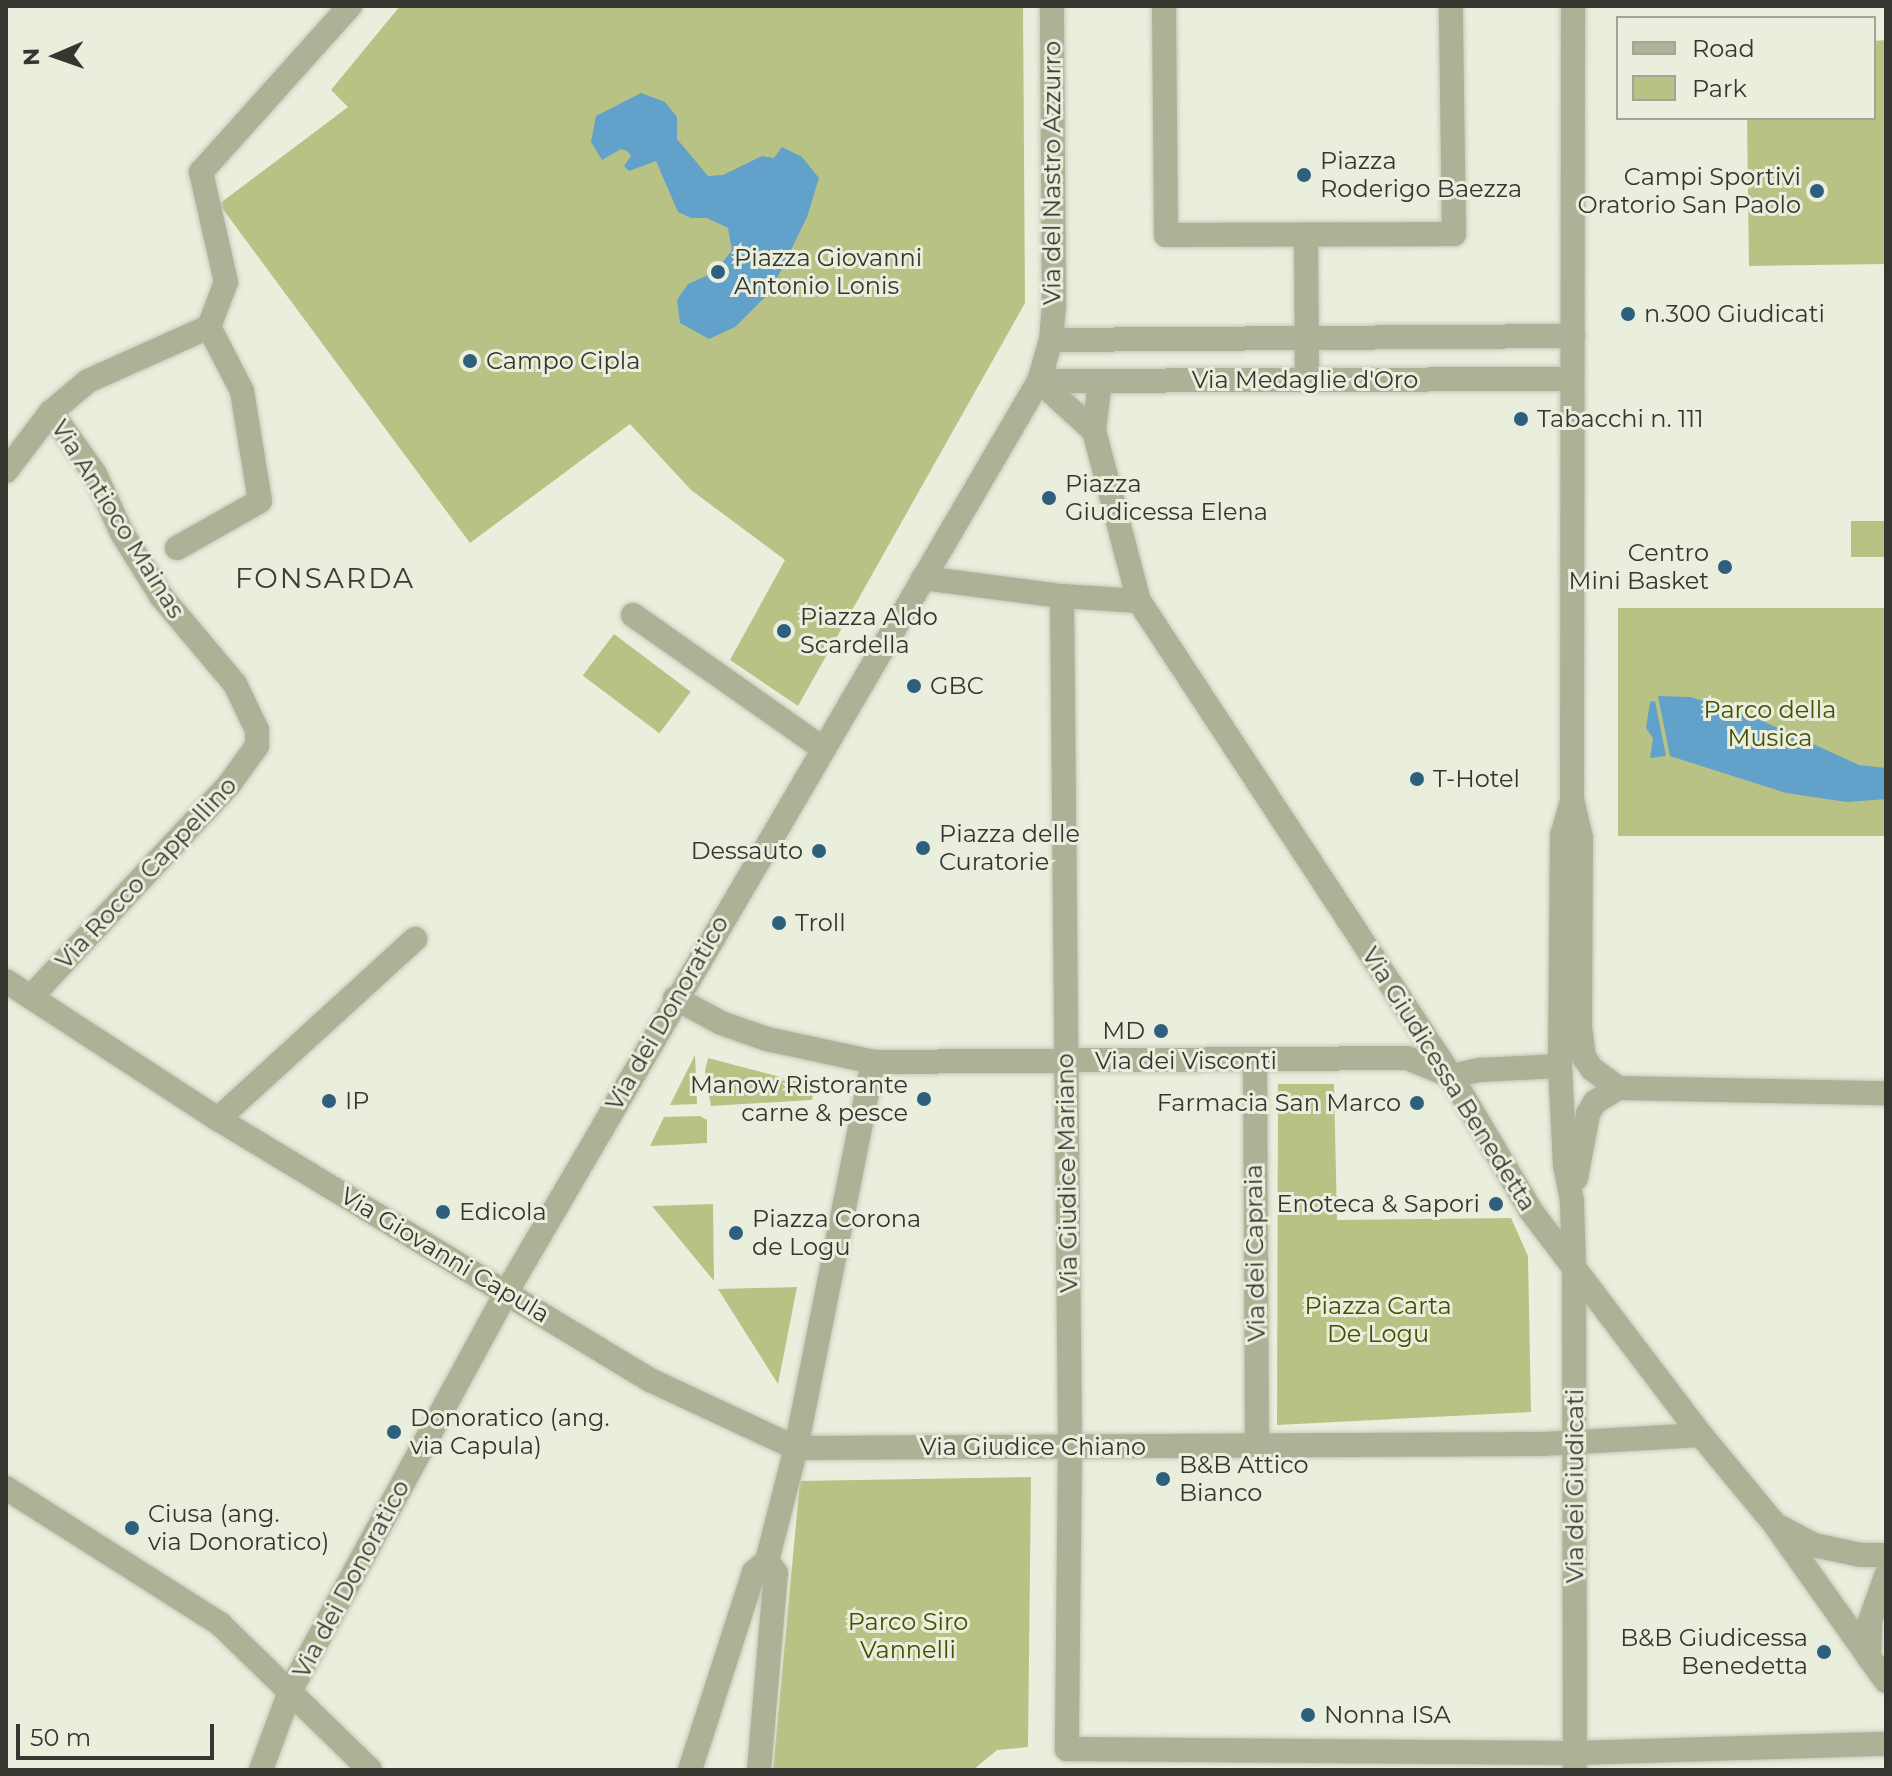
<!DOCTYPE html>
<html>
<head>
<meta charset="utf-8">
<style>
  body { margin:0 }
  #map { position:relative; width:1892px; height:1776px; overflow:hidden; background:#eaeedd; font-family:Montserrat,sans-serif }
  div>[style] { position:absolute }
  .green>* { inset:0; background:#b7c284; transform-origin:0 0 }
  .water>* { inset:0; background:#62a1c9 }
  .roads { filter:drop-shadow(0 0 2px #c6c9ba) drop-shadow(0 0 2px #c6c9ba) }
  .minor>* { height:24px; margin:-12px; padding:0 12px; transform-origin:12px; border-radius:12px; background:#acb296 }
  .tertiary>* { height:24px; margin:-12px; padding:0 12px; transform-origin:12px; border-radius:12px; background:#acb296 }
  .dots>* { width:22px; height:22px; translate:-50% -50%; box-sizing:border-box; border:4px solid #eaeedd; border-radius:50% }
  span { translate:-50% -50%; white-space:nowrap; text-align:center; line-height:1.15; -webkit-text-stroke:6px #eaeedd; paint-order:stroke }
  .poi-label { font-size:24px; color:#34362f }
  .left { translate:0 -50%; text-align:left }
  .right { translate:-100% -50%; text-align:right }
  .street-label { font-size:24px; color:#34362f }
  .park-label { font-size:24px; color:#464f00 }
  .quarter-label { font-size:28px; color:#3a3d30; letter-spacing:2px }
  .frame { position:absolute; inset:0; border:8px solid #34362f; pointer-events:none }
  .legend { position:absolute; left:1616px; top:16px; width:260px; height:104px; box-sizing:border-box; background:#eaeedd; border:2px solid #a1a497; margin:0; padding:10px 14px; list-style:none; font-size:24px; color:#34362f }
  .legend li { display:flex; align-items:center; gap:16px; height:40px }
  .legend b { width:40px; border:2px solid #a1a497 }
  .north { position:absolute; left:16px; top:16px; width:80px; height:80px; -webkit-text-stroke:6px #eaeedd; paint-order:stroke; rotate:268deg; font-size:22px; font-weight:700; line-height:32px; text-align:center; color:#34362f }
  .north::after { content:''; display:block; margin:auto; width:28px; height:36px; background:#34362f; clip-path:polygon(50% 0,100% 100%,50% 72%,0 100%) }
  .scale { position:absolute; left:16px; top:1724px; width:198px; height:36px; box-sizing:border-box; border:4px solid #34362f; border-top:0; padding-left:10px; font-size:24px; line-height:28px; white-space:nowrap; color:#34362f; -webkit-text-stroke:6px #eaeedd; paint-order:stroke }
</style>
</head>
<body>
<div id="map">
  <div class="green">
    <i style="clip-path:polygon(400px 6px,1023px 6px,1025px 303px,798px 706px,730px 660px,785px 560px,691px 490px,630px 424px,470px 543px,219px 204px,348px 107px,331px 90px)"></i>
    <i style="clip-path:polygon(1886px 40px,1886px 264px,1749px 266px,1747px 118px,1874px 118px,1874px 41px)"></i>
    <i style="left:1886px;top:521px;width:36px;height:35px;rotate:90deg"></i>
    <i style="left:1886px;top:608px;width:228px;height:268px;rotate:90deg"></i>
    <i style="left:614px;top:634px;width:96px;height:52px;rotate:37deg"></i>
    <i style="clip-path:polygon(695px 1055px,697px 1104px,670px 1105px)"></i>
    <i style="clip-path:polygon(708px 1058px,815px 1086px,812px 1100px,711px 1106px,705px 1071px)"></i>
    <i style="clip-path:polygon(1278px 1084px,1334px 1084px,1337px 1220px,1511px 1218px,1528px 1256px,1531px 1412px,1277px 1425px)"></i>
    <i style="clip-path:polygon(700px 1116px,707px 1120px,707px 1143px,650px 1146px,664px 1117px)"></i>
    <i style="clip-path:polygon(713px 1204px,714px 1281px,652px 1206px)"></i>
    <i style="clip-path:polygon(797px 1287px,778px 1384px,718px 1289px)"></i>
    <i style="clip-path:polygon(1031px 1477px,1028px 1747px,997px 1750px,973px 1770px,773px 1770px,800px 1481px)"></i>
  </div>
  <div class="water">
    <i style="clip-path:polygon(641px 93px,665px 102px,677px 117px,677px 139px,708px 176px,723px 175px,762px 156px,774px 158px,782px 147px,802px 157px,819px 178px,807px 217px,771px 291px,735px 327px,709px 339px,680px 323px,677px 300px,688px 284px,715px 272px,732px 250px,728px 228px,707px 218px,691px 218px,678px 212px,656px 161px,629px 171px,624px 166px,631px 156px,627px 151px,621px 149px,602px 160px,591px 142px,596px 116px)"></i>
    <i style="clip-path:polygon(1658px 696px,1690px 697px,1745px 713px,1859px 765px,1886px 768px,1886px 799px,1847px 802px,1786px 793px,1670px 756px)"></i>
    <i style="clip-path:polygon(1655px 701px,1666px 756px,1650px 758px,1653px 738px,1646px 728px,1650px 702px)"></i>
  </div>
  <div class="roads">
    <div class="minor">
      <i style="left:1164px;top:6px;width:229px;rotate:89.5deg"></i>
      <i style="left:1166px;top:235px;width:288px;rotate:-0.2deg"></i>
      <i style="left:1454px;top:234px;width:228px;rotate:-90.8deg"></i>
      <i style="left:1306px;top:235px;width:145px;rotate:89.6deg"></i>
      <i style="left:209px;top:327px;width:48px;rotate:-69.3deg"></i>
      <i style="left:226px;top:282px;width:113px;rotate:-102.8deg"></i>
      <i style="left:201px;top:172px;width:223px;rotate:-48.1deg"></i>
      <i style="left:1051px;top:340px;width:522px;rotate:-0.44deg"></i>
      <i style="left:1039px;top:381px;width:74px;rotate:42.3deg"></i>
      <i style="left:1094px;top:431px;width:176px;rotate:75.2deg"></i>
      <i style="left:1139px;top:601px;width:568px;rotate:56.7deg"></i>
      <i style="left:1451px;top:1076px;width:157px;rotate:59.3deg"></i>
      <i style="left:1531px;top:1211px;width:281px;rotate:52.8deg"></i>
      <i style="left:1701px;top:1435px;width:113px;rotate:50.4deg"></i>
      <i style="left:1773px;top:1522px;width:195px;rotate:54.6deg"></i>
      <i style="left:1039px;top:381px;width:532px;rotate:-0.22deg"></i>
      <i style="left:1094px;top:431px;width:50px;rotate:-83.2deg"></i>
      <i style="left:6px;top:471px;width:74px;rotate:-52.7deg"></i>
      <i style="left:51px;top:412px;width:48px;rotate:-40deg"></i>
      <i style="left:88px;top:381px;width:133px;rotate:-24.1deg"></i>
      <i style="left:177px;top:548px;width:95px;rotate:-29.5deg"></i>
      <i style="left:260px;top:501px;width:111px;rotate:-99.3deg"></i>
      <i style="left:242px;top:391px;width:72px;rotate:-117.3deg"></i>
      <i style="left:923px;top:578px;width:140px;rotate:7.4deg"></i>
      <i style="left:1062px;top:596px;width:77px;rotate:3.7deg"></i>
      <i style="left:1062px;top:596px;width:850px;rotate:89.46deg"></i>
      <i style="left:1070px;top:1446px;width:303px;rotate:90.6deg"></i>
      <i style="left:1067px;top:1749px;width:508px;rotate:0.45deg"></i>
      <i style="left:1575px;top:1753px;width:311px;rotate:-1.7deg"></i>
      <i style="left:633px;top:615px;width:231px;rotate:35.1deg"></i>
      <i style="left:6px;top:981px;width:253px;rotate:33.1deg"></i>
      <i style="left:218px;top:1119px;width:505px;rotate:31.14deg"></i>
      <i style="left:650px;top:1380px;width:161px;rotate:25deg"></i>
      <i style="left:796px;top:1448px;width:747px;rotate:-0.31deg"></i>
      <i style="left:1543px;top:1444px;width:158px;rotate:-3.3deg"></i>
      <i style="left:31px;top:997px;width:289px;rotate:-47deg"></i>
      <i style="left:228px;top:786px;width:49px;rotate:-54.1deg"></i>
      <i style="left:257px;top:746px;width:16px;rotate:-90deg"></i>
      <i style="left:257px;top:730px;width:51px;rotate:-115.6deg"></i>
      <i style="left:235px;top:684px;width:115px;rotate:-130.1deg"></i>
      <i style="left:161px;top:596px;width:74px;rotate:-121.8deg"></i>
      <i style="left:122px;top:533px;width:65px;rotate:-114.6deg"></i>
      <i style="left:95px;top:474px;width:76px;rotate:-125.4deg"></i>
      <i style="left:675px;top:998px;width:52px;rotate:28.5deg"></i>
      <i style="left:721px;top:1023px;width:49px;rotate:19.2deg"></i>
      <i style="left:767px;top:1039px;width:108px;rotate:12.2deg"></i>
      <i style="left:873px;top:1062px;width:534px;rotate:-0.43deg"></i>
      <i style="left:1407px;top:1058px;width:48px;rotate:22.2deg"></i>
      <i style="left:1451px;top:1076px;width:30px;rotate:-12deg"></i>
      <i style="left:1480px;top:1070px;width:80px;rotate:-2.9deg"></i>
      <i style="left:1255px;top:1061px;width:385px;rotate:89.7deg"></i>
      <i style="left:218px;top:1119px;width:267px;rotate:-42.4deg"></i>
      <i style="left:1782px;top:1528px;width:36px;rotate:28deg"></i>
      <i style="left:1814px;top:1545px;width:48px;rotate:12deg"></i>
      <i style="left:1861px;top:1555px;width:25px"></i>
      <i style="left:1869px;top:1658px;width:37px;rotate:-88deg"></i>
      <i style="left:1870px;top:1621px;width:48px;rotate:-70.4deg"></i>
      <i style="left:690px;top:1770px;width:208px;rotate:-72.1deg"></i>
      <i style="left:754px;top:1572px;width:17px;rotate:-40deg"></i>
      <i style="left:767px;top:1561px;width:117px;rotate:-75.6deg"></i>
      <i style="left:796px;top:1448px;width:394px;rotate:-78.7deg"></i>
      <i style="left:759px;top:1770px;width:198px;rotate:-85.1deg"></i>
      <i style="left:776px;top:1573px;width:15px;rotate:-127deg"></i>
    </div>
    <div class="tertiary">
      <i style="left:1573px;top:6px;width:793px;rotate:90.07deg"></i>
      <i style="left:1572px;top:799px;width:40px;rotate:77deg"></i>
      <i style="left:1581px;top:838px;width:188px;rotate:90.3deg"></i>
      <i style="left:1580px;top:1026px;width:31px;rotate:83deg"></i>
      <i style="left:1584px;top:1057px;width:14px;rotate:56deg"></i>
      <i style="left:1592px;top:1069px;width:32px;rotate:36deg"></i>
      <i style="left:1572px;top:801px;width:35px;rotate:106deg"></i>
      <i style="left:1562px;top:835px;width:231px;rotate:90.5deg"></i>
      <i style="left:1560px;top:1066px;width:99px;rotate:87.1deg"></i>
      <i style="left:1565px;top:1165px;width:37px;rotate:79deg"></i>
      <i style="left:1572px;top:1201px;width:69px;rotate:88.3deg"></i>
      <i style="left:1574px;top:1270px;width:500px;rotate:89.89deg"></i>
      <i style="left:1618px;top:1088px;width:268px;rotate:1.1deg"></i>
      <i style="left:1576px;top:1178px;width:65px;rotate:-79.4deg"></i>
      <i style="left:1588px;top:1114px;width:14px;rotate:-60deg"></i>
      <i style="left:1595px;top:1102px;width:27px;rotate:-31deg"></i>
      <i style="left:6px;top:1488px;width:254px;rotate:32.4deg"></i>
      <i style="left:220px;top:1624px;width:209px;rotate:44.2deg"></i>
      <i style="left:261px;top:1770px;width:84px;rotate:-69.8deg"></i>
      <i style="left:290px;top:1691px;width:453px;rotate:-61.5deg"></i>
      <i style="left:506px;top:1293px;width:1056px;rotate:-59.7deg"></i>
      <i style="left:1039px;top:381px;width:43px;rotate:-73.7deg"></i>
      <i style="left:1051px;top:340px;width:33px;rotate:-85deg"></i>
      <i style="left:1054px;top:307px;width:301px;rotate:-90.4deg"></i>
    </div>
  </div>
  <div class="dots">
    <i style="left:1304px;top:175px;background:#2e5f7d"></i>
    <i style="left:1817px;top:191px;background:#2e5f7d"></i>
    <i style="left:718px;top:272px;background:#2e5f7d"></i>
    <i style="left:1628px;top:314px;background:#2e5f7d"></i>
    <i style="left:470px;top:361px;background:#2e5f7d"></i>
    <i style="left:1521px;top:419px;background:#2e5f7d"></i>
    <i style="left:1049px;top:498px;background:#2e5f7d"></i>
    <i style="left:1725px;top:567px;background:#2e5f7d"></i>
    <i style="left:784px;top:631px;background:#2e5f7d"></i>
    <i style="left:914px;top:686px;background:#2e5f7d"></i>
    <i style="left:1417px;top:779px;background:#2e5f7d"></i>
    <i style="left:923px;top:848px;background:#2e5f7d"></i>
    <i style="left:819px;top:851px;background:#2e5f7d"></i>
    <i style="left:779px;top:923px;background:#2e5f7d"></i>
    <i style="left:1161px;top:1031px;background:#2e5f7d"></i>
    <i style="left:924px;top:1099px;background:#2e5f7d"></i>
    <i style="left:329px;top:1101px;background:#2e5f7d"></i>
    <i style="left:1417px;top:1103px;background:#2e5f7d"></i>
    <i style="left:1496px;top:1204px;background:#2e5f7d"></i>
    <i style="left:443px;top:1212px;background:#2e5f7d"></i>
    <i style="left:736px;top:1233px;background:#2e5f7d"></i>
    <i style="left:394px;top:1432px;background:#2e5f7d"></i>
    <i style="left:1163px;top:1479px;background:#2e5f7d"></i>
    <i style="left:132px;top:1528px;background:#2e5f7d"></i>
    <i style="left:1824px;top:1652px;background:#2e5f7d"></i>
    <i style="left:1308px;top:1715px;background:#2e5f7d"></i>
  </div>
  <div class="poi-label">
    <span class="left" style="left:1320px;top:175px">Piazza<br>Roderigo Baezza</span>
    <span class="right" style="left:1801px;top:191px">Campi Sportivi<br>Oratorio San Paolo</span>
    <span class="left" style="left:734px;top:272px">Piazza Giovanni<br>Antonio Lonis</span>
    <span class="left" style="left:1644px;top:314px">n.300 Giudicati</span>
    <span class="left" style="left:486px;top:361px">Campo Cipla</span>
    <span class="left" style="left:1537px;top:419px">Tabacchi n. 111</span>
    <span class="left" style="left:1065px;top:498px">Piazza<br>Giudicessa Elena</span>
    <span class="right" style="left:1709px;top:567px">Centro<br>Mini Basket</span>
    <span class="left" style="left:800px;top:631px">Piazza Aldo<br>Scardella</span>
    <span class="left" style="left:930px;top:686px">GBC</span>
    <span class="left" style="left:1433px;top:779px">T-Hotel</span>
    <span class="left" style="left:939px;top:848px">Piazza delle<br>Curatorie</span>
    <span class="right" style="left:803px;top:851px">Dessauto</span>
    <span class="left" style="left:795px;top:923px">Troll</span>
    <span class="right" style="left:1145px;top:1031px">MD</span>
    <span class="right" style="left:908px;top:1099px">Manow Ristorante<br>carne &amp; pesce</span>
    <span class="left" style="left:345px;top:1101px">IP</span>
    <span class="right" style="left:1401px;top:1103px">Farmacia San Marco</span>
    <span class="right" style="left:1480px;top:1204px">Enoteca &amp; Sapori</span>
    <span class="left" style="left:459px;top:1212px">Edicola</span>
    <span class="left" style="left:752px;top:1233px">Piazza Corona<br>de Logu</span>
    <span class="left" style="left:410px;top:1432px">Donoratico (ang.<br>via Capula)</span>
    <span class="left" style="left:1179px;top:1479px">B&amp;B Attico<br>Bianco</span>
    <span class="left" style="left:148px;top:1528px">Ciusa (ang.<br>via Donoratico)</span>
    <span class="right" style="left:1808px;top:1652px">B&amp;B Giudicessa<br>Benedetta</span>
    <span class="left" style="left:1324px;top:1715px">Nonna ISA</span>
  </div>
  <div class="street-label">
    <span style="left:1052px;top:173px;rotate:-90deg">Via del Nastro Azzurro</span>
    <span style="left:1305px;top:380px">Via Medaglie d'Oro</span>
    <span style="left:118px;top:519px;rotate:58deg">Via Antioco Mainas</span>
    <span style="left:146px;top:873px;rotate:-47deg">Via Rocco Cappellino</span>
    <span style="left:667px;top:1013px;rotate:-60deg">Via dei Donoratico</span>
    <span style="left:1186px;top:1061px">Via dei Visconti</span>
    <span style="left:1449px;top:1079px;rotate:58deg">Via Giudicessa Benedetta</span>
    <span style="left:1067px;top:1173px;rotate:-91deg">Via Giudice Mariano</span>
    <span style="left:1255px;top:1253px;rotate:-91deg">Via dei Capraia</span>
    <span style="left:445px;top:1255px;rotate:31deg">Via Giovanni Capula</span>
    <span style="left:1033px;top:1447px">Via Giudice Chiano</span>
    <span style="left:1575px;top:1486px;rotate:-90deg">Via dei Giudicati</span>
    <span style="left:351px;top:1579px;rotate:-62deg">Via dei Donoratico</span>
  </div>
  <div class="park-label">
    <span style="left:1770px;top:724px">Parco della<br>Musica</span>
    <span style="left:1378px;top:1320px">Piazza Carta<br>De Logu</span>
    <span style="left:908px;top:1636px">Parco Siro<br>Vannelli</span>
  </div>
  <div class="quarter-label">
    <span style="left:325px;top:578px">FONSARDA</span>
  </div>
  <div class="frame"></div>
  <ul class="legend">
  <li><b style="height:10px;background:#acb296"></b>Road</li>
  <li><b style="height:22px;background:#b7c284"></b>Park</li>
  </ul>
  <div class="north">N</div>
  <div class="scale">50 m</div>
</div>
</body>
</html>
